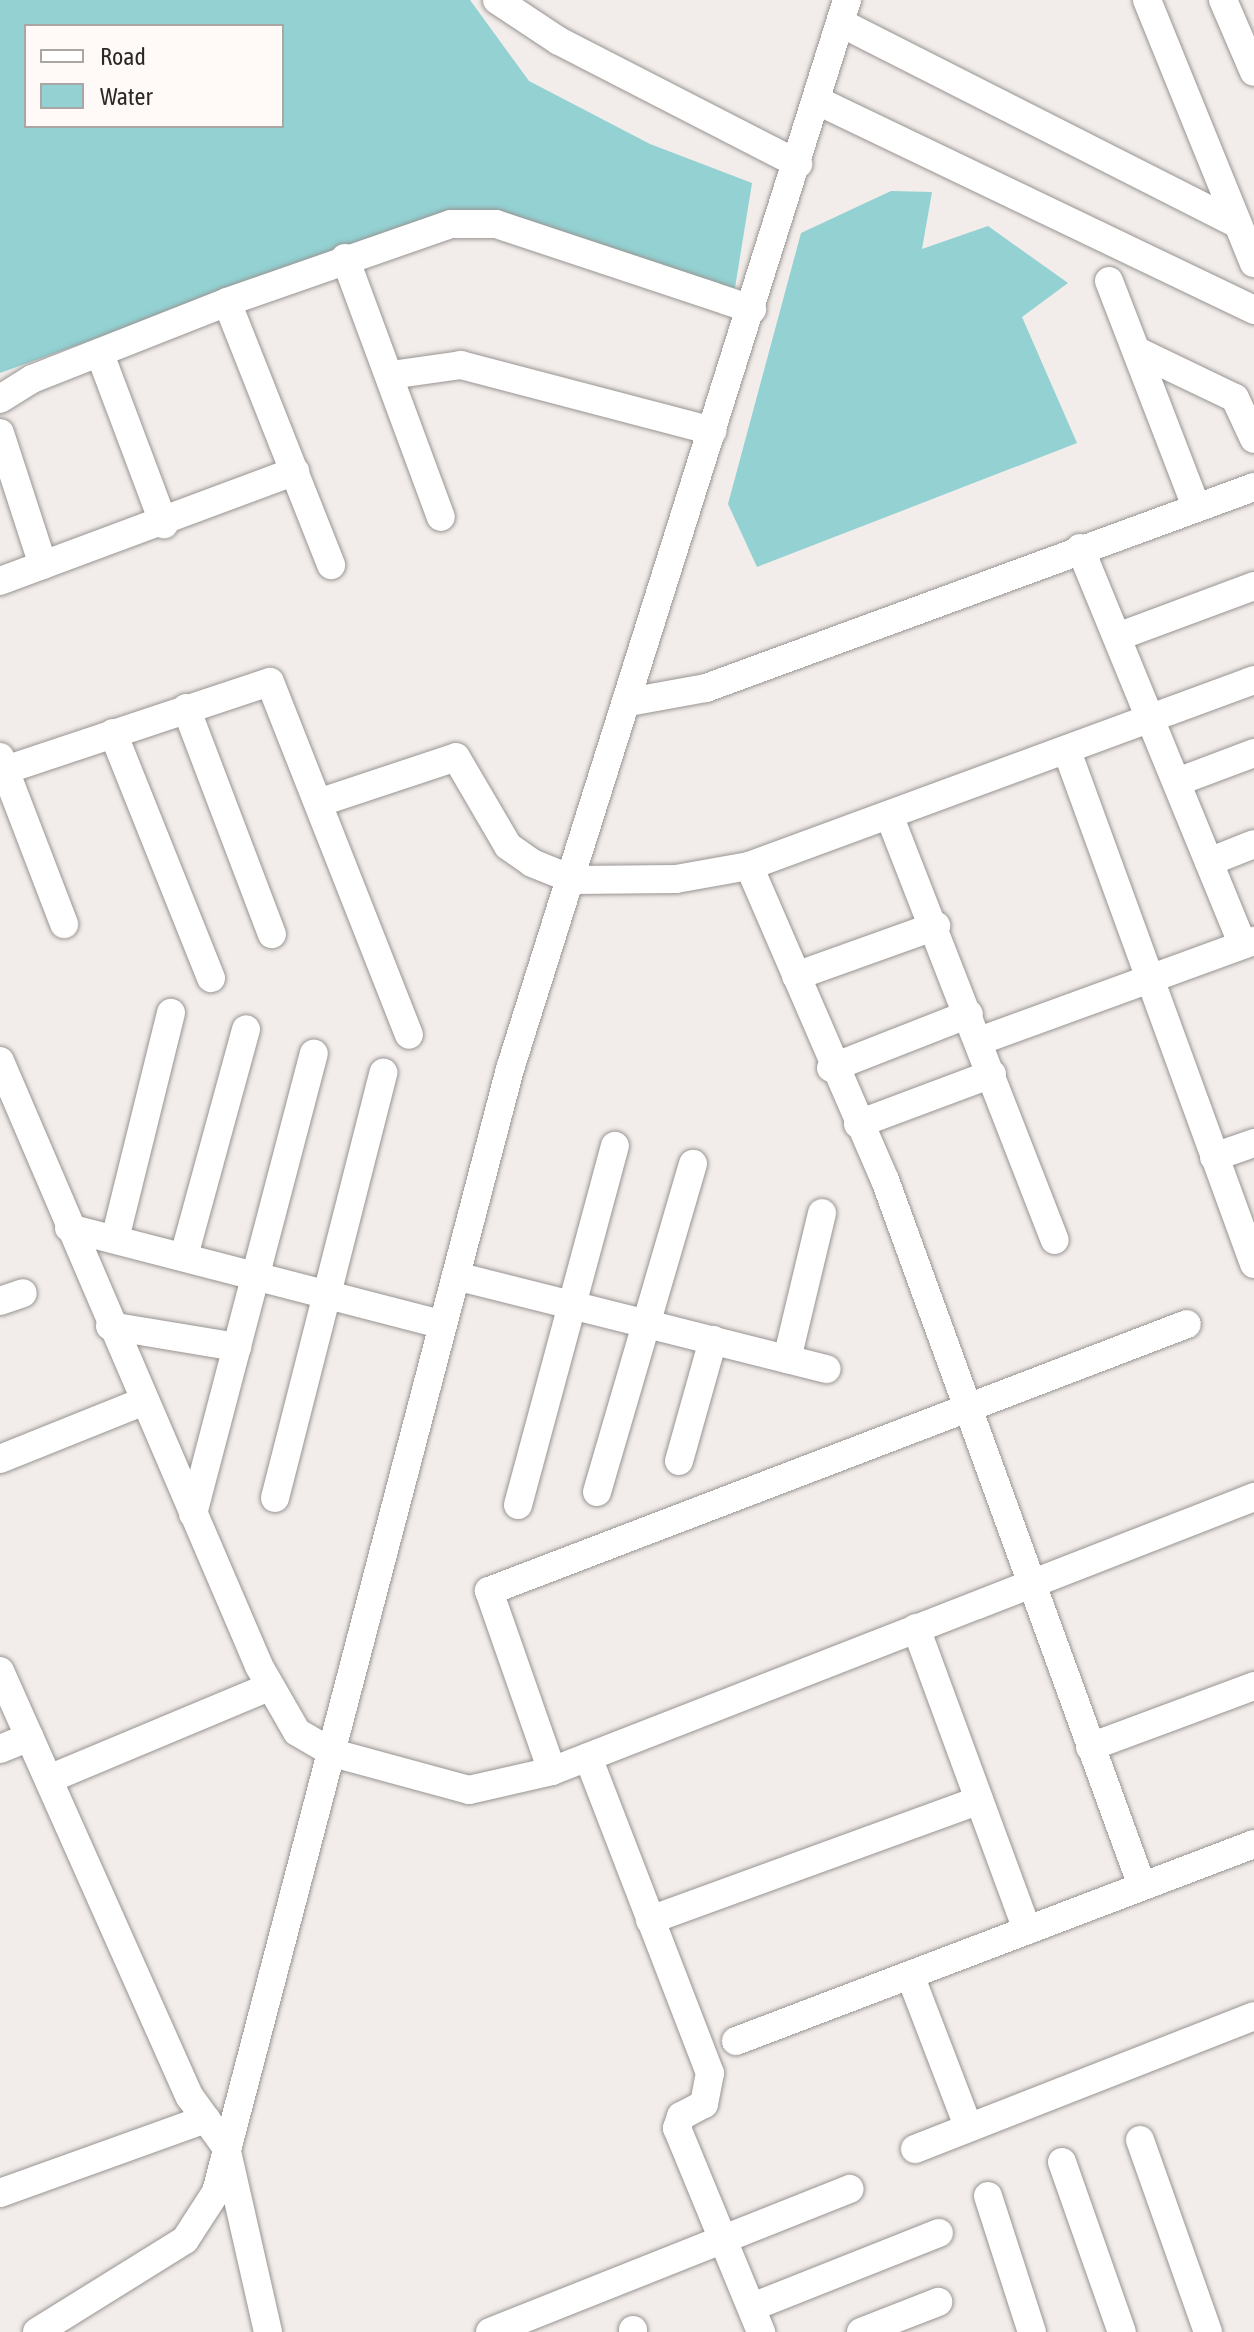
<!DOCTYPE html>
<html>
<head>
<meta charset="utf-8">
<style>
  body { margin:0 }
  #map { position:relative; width:1254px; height:2332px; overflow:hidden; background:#f2edea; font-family:"Asap Condensed",sans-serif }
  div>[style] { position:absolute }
  .water>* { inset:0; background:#93d1d2 }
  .roads { filter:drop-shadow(0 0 2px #989492) drop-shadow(0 0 2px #989492) }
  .minor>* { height:28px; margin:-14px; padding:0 14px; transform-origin:14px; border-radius:14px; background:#fff }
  span { translate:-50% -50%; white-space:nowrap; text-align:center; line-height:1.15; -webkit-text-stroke:8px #fffaf7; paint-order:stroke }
  .legend { position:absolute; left:24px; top:24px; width:260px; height:104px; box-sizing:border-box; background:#fffaf7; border:2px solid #aaa6a4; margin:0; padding:10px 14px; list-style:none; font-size:24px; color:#2a2827 }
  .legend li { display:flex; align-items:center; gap:16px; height:40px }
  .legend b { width:40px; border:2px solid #aaa6a4 }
</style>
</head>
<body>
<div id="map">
  <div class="water">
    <i style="clip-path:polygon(evenodd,0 0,470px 0,529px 81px,650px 144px,752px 183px,734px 294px,425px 220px,0 373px,0 0,26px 26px,282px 26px,282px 126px,26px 126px,26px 26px)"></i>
    <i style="clip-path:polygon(891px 191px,932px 192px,922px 249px,988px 226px,1068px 283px,1022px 317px,1077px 443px,757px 567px,728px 504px,801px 233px)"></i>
  </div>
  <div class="roads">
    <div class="minor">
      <i style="left:497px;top:0;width:74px;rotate:33.5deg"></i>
      <i style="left:559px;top:41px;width:269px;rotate:27.2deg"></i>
      <i style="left:1147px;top:0;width:284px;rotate:67.9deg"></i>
      <i style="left:1223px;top:0;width:78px;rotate:66.7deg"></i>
      <i style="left:841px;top:23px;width:445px;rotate:26.9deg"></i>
      <i style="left:818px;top:101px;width:484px;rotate:25.6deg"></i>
      <i style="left:345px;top:258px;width:276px;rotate:69.7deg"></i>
      <i style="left:1109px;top:281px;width:241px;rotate:68.9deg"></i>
      <i style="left:227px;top:302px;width:283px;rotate:68.4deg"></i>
      <i style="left:1139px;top:352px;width:106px;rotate:25.6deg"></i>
      <i style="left:1235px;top:398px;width:45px;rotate:65.1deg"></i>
      <i style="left:100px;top:354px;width:182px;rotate:69.4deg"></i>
      <i style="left:391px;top:375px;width:71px;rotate:-8.1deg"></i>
      <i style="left:461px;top:365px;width:260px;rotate:14.7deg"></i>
      <i style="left:0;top:399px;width:38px;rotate:-32deg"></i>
      <i style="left:32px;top:379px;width:210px;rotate:-21.5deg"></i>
      <i style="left:227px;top:302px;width:237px;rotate:-19.2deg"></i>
      <i style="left:451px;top:224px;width:45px"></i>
      <i style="left:496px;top:224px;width:270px;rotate:18.4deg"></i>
      <i style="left:0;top:433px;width:139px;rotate:72deg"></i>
      <i style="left:1080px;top:548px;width:429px;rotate:67.7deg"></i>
      <i style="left:0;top:581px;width:315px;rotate:-20.4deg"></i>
      <i style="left:1117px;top:637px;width:146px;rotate:-20.4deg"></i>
      <i style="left:629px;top:702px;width:78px;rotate:-10.3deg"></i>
      <i style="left:706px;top:688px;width:584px;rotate:-20.14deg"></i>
      <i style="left:186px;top:708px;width:242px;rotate:69.2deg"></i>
      <i style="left:113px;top:733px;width:264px;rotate:68.2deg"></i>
      <i style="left:1067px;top:751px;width:546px;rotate:69.97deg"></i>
      <i style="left:0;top:757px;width:179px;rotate:69deg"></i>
      <i style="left:5px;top:770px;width:279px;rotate:-18.4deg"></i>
      <i style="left:270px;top:682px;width:379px;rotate:68.5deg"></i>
      <i style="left:1177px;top:782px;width:82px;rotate:-20.6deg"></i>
      <i style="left:321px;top:802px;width:142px;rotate:-18.4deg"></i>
      <i style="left:456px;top:757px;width:103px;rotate:59.7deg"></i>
      <i style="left:508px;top:846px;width:29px;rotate:35deg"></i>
      <i style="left:532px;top:863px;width:45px;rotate:22deg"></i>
      <i style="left:574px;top:880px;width:102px;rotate:-0.6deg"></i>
      <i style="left:676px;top:879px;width:74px;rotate:-10.1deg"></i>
      <i style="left:749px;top:866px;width:538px;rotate:-20.22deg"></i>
      <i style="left:889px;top:815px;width:456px;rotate:68.7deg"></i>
      <i style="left:1209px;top:862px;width:48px;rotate:-21.8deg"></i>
      <i style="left:749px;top:866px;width:342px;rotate:66.6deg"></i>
      <i style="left:885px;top:1180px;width:751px;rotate:70deg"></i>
      <i style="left:796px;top:976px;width:149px;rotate:-19.7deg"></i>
      <i style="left:979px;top:1041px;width:293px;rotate:-20deg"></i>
      <i style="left:0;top:1061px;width:658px;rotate:66.82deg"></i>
      <i style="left:259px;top:1666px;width:76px;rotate:60.1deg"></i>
      <i style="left:297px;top:1732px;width:42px;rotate:30.3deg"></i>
      <i style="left:333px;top:1753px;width:141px;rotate:15.2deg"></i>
      <i style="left:469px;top:1790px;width:85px;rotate:-12.9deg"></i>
      <i style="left:552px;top:1771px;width:754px;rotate:-21.32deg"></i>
      <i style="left:831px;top:1068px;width:148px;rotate:-21.4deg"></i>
      <i style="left:858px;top:1124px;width:143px;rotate:-20.5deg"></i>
      <i style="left:1214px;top:1157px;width:42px;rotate:-19.3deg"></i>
      <i style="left:69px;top:1228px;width:386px;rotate:14.5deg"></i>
      <i style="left:115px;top:1239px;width:233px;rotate:-76.1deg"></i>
      <i style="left:184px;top:1256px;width:235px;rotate:-74.7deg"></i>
      <i style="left:456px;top:1276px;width:382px;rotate:14.1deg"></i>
      <i style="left:0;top:1301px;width:24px;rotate:-19deg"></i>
      <i style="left:110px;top:1326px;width:129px;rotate:9.4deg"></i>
      <i style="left:787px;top:1359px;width:150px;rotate:-76.5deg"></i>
      <i style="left:0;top:1459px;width:153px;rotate:-21.9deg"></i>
      <i style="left:679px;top:1461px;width:126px;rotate:-74.3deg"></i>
      <i style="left:597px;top:1492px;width:342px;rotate:-73.7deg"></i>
      <i style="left:275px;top:1498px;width:439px;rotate:-75.7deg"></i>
      <i style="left:518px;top:1505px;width:372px;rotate:-74.9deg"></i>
      <i style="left:193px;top:1514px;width:476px;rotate:-75.3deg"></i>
      <i style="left:916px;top:1628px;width:322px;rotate:69.8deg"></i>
      <i style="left:0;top:1671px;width:466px;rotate:66deg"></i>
      <i style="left:190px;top:2097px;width:62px;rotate:54.2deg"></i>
      <i style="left:226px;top:2147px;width:190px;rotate:77.2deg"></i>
      <i style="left:1090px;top:1747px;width:175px;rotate:-20.4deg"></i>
      <i style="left:0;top:1749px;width:32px;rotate:-22deg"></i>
      <i style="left:588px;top:1757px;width:339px;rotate:68.9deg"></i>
      <i style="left:710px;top:2073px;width:32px;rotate:101deg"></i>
      <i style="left:704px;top:2104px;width:26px;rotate:152deg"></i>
      <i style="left:681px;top:2116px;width:13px;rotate:108deg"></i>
      <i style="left:677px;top:2128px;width:221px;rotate:67.6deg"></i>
      <i style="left:552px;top:1771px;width:191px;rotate:-109.3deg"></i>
      <i style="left:489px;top:1591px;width:747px;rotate:-20.93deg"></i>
      <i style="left:49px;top:1779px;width:238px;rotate:-22.7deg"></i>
      <i style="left:650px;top:1920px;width:350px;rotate:-20deg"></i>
      <i style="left:910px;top:1975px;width:162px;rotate:69deg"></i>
      <i style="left:736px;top:2041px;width:554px;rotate:-20.82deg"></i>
      <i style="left:1140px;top:2140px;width:204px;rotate:70.5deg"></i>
      <i style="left:915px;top:2149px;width:364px;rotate:-21.4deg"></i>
      <i style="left:1062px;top:2162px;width:180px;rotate:70.6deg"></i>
      <i style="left:0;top:2193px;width:219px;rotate:-19.8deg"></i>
      <i style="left:988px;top:2196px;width:143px;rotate:72.1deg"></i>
      <i style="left:752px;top:2307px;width:201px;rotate:-21.6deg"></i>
      <i style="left:633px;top:2330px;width:2px;rotate:90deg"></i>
      <i style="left:37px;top:2332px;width:174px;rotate:-31.9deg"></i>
      <i style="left:185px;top:2240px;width:57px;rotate:-57.1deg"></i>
      <i style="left:216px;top:2192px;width:1161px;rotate:-75.33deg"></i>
      <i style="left:510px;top:1069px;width:1121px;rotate:-72.5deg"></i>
      <i style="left:490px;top:2332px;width:387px;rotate:-21.7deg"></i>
      <i style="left:861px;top:2332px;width:83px;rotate:-21.3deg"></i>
    </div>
  </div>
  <ul class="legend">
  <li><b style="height:10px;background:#fff"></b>Road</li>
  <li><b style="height:22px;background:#93d1d2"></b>Water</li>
  </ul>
</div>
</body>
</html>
